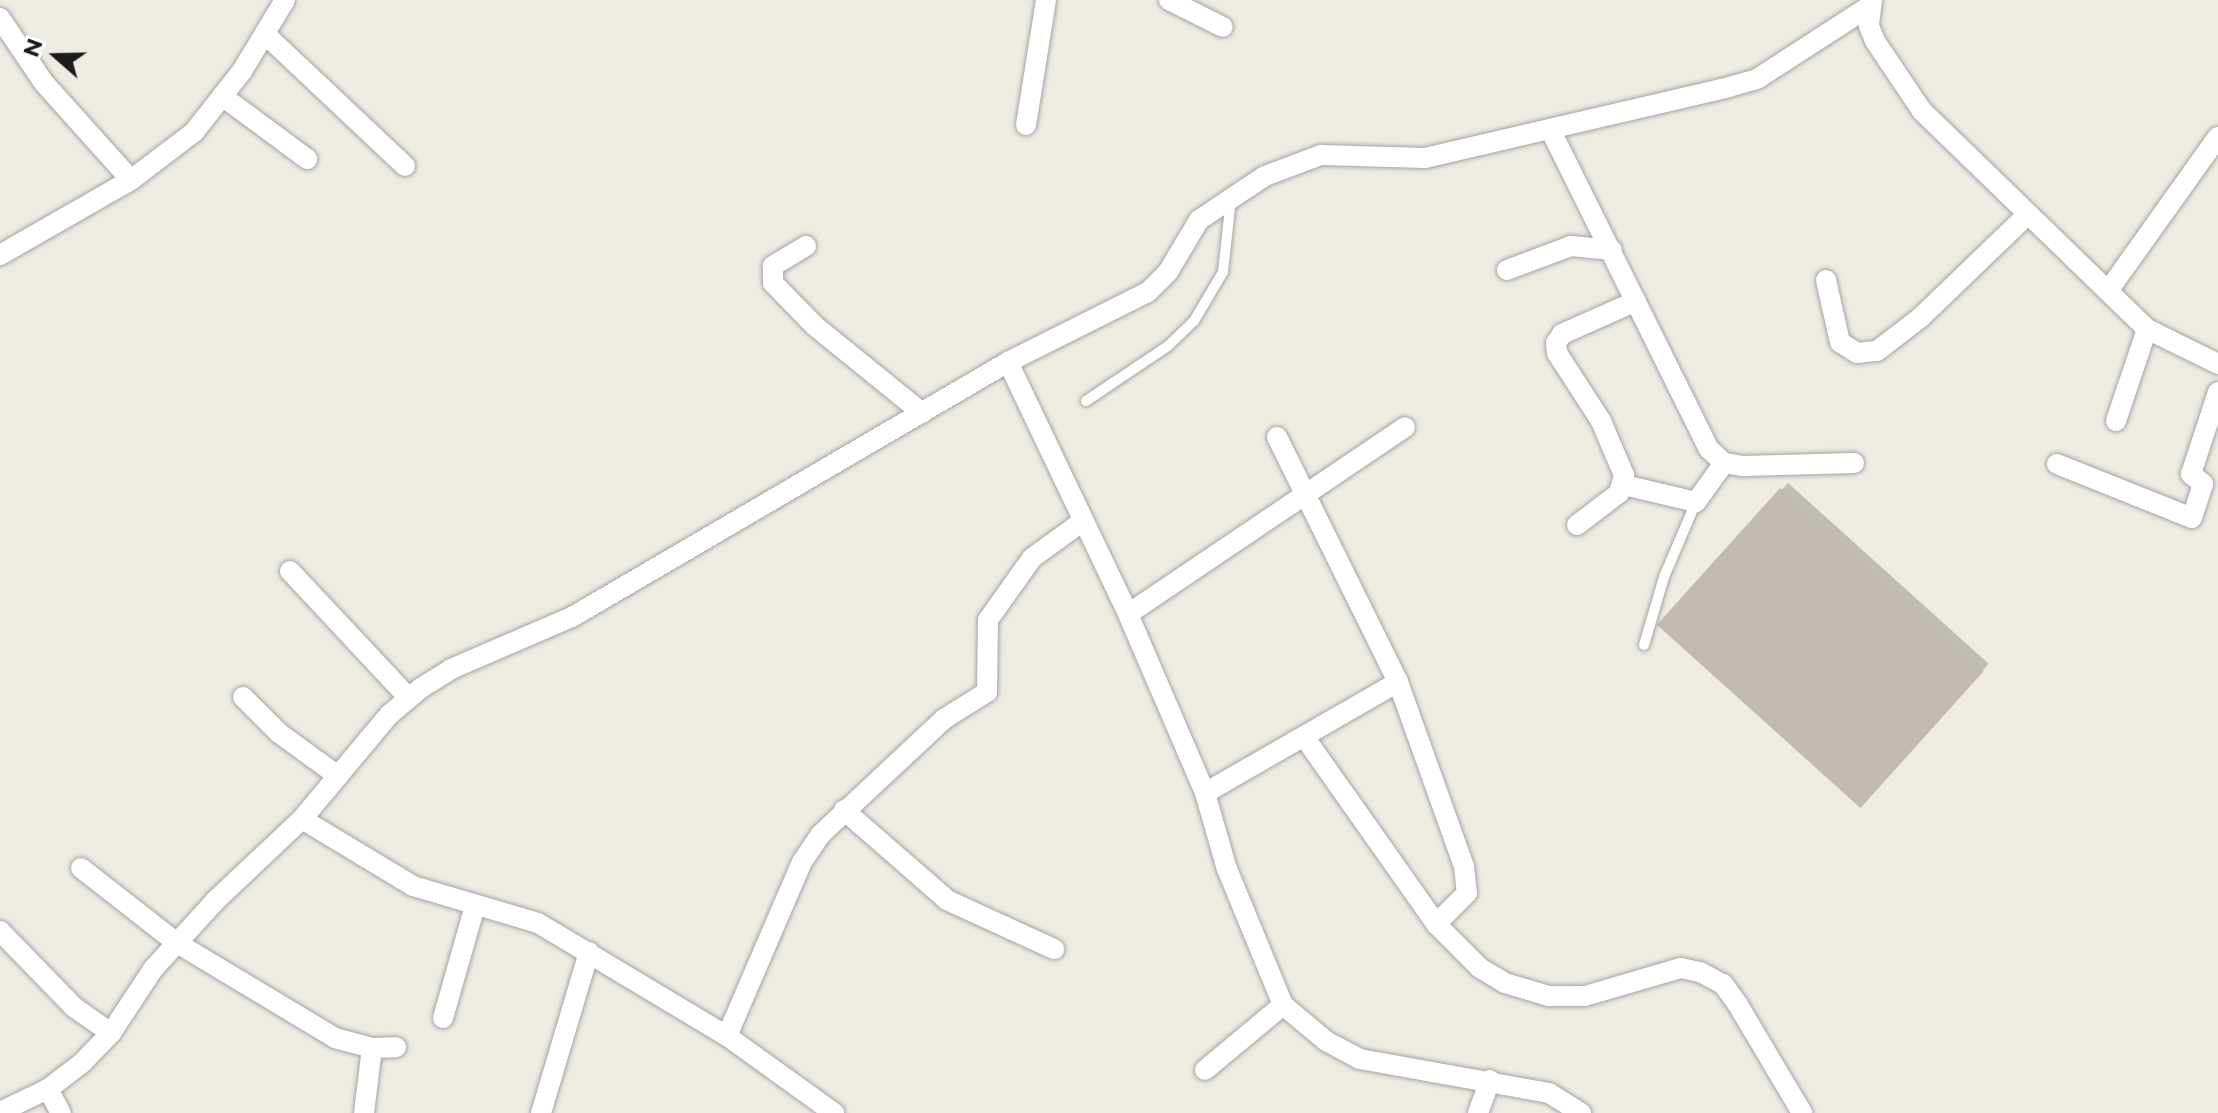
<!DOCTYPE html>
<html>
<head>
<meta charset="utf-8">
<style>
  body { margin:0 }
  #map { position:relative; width:2218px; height:1113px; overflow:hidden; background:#eeebe3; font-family:Montserrat,sans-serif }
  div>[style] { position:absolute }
  .shadow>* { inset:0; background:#0003; transform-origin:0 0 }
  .building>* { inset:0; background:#c2bab2; transform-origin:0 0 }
  .roads { filter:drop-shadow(0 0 2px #a4a4a4) drop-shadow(0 0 2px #a4a4a4) }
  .service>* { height:10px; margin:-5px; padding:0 5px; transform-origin:5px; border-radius:5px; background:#fff }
  .minor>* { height:20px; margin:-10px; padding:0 10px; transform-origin:10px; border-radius:10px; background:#fff }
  span { translate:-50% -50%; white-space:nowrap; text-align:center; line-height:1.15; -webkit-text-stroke:6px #fff; paint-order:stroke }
  .north { position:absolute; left:16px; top:16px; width:80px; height:80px; -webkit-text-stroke:6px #fff; paint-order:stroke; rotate:290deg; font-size:22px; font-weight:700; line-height:32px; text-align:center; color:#1d1d1d }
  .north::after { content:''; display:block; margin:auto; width:28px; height:36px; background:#1d1d1d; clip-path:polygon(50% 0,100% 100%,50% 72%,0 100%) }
</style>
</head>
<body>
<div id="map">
  <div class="shadow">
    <i style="left:1788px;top:483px;width:270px;height:191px;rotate:42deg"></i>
  </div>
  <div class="building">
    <i style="left:1780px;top:488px;width:274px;height:184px;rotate:42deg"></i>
  </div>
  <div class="roads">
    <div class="service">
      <i style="left:1086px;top:401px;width:99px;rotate:-33.9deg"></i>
      <i style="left:1168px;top:346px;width:36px;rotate:-44deg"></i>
      <i style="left:1194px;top:321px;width:57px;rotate:-59.4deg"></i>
      <i style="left:1223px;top:272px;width:74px;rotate:-83.8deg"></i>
      <i style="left:1644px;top:645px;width:71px;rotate:-73.6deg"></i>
      <i style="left:1664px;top:577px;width:82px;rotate:-66.9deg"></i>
    </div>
    <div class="minor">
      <i style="left:1169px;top:0;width:60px;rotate:26.6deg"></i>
      <i style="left:1872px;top:0;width:26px;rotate:97deg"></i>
      <i style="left:1869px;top:26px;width:16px;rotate:68deg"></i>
      <i style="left:1875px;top:41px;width:84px;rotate:56.1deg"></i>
      <i style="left:1922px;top:111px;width:313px;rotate:44.1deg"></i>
      <i style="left:2147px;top:329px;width:79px;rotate:26.2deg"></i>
      <i style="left:0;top:18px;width:78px;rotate:55.9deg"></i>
      <i style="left:44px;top:83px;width:130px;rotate:48.1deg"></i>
      <i style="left:266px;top:35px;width:191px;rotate:43.3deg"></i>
      <i style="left:222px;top:96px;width:106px;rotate:36.5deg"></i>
      <i style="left:1026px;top:125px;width:127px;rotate:-80.9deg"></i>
      <i style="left:1550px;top:129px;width:357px;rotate:63.6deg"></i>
      <i style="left:1709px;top:449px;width:21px;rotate:43deg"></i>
      <i style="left:1724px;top:463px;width:20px;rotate:9deg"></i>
      <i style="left:1744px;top:466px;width:110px;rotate:-1.6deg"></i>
      <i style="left:806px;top:246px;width:39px;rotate:149deg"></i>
      <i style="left:773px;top:266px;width:17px;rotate:90deg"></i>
      <i style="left:773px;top:283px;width:60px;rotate:45.7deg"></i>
      <i style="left:815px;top:326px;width:138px;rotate:39.1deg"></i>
      <i style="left:0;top:255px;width:151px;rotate:-29.8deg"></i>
      <i style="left:131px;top:180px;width:79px;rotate:-37.3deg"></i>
      <i style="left:194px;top:132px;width:78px;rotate:-51.8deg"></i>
      <i style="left:242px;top:71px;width:83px;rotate:-58.8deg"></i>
      <i style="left:1507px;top:270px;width:68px;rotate:-20.6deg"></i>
      <i style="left:1571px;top:246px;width:41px;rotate:5.6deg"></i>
      <i style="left:1826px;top:280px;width:64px;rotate:77.3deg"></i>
      <i style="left:1840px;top:342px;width:20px;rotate:33deg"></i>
      <i style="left:1857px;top:353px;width:20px;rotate:-6deg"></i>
      <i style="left:1877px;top:351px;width:54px;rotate:-37.5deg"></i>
      <i style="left:1920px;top:318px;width:149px;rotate:-43.9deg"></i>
      <i style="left:2108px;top:291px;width:189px;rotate:-54.5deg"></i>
      <i style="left:1008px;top:362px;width:279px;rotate:64.5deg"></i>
      <i style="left:1128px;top:614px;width:195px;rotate:66.7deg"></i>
      <i style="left:1205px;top:793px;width:79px;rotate:73.9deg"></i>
      <i style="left:1227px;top:869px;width:147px;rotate:67.6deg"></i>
      <i style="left:1283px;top:1005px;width:56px;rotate:39.9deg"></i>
      <i style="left:1326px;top:1041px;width:38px;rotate:28deg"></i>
      <i style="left:1360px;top:1059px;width:192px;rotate:10.2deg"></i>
      <i style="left:1549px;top:1093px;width:38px;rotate:32deg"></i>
      <i style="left:2116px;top:421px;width:97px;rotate:-71.4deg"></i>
      <i style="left:1277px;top:437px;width:273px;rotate:63.7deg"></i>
      <i style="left:1398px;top:682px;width:195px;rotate:70.3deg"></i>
      <i style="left:1464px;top:866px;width:27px;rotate:84deg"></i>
      <i style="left:1467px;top:893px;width:44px;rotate:135deg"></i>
      <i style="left:2057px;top:464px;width:145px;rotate:21.8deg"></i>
      <i style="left:2192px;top:518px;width:36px;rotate:-72deg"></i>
      <i style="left:2203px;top:484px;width:16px;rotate:-140deg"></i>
      <i style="left:2191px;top:474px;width:86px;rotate:-71.8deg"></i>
      <i style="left:1624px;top:485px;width:74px;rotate:13.3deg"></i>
      <i style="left:1696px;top:502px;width:48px;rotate:-54.3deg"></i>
      <i style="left:1577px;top:525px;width:53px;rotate:-37.3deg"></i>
      <i style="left:1619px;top:493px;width:19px;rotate:-74deg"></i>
      <i style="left:1624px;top:475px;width:59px;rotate:-113.1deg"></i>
      <i style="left:1601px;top:421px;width:81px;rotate:-122.9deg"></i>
      <i style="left:1557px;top:353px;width:10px;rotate:-96deg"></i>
      <i style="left:1556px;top:343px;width:11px;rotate:-56deg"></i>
      <i style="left:1562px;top:334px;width:81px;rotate:-24deg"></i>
      <i style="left:290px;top:571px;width:174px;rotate:46.9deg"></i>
      <i style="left:1128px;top:614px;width:334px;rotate:-34deg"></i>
      <i style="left:243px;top:697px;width:51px;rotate:45deg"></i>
      <i style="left:279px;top:733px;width:73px;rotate:36.1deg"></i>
      <i style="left:1305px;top:738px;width:228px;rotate:54.8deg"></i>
      <i style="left:1436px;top:924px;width:62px;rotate:45deg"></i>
      <i style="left:1480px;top:968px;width:29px;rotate:31deg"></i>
      <i style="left:1505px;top:983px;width:46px;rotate:16.5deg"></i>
      <i style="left:1549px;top:996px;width:36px"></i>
      <i style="left:1585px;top:996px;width:100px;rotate:-16.3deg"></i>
      <i style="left:1681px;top:968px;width:19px;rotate:12deg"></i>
      <i style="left:1700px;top:972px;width:26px;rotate:28deg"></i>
      <i style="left:1723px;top:984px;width:26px;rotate:54deg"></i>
      <i style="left:1738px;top:1005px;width:126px;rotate:59.3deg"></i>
      <i style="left:1205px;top:793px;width:223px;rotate:-29.9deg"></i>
      <i style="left:844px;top:810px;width:137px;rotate:41.1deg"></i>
      <i style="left:947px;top:900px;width:118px;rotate:24.6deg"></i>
      <i style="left:302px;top:819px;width:130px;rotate:31.1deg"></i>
      <i style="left:413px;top:886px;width:130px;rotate:16.5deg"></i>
      <i style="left:538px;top:923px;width:220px;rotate:30.9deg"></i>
      <i style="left:727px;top:1036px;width:132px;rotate:35.7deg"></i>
      <i style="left:81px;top:868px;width:122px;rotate:38deg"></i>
      <i style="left:177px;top:943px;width:184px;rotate:31deg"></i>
      <i style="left:335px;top:1038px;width:38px;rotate:15deg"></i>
      <i style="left:372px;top:1048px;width:24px;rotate:-2deg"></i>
      <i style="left:0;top:931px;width:107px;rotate:45.8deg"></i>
      <i style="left:75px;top:1008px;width:44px;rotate:34.8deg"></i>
      <i style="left:443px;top:1018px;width:116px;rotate:-74.1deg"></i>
      <i style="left:727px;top:1036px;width:189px;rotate:-66.7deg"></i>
      <i style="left:802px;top:862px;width:32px;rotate:-56deg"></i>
      <i style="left:820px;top:835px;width:170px;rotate:-43.1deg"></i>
      <i style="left:944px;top:719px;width:51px;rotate:-32.1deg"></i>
      <i style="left:987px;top:692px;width:72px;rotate:-89.2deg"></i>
      <i style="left:988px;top:620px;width:76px;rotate:-54.6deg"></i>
      <i style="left:1032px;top:558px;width:63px;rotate:-36deg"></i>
      <i style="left:1205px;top:1070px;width:102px;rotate:-39.8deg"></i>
      <i style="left:48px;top:1089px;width:27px;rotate:62deg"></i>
      <i style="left:0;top:1112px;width:53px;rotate:-25.6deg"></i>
      <i style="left:48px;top:1089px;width:43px;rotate:-37.4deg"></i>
      <i style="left:82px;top:1063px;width:42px;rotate:-46deg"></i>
      <i style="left:111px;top:1033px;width:77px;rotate:-56.7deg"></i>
      <i style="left:153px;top:969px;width:92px;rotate:-47.6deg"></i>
      <i style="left:215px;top:901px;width:120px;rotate:-43.3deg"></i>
      <i style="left:302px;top:819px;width:136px;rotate:-50.1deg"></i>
      <i style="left:389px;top:715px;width:42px;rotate:-40.2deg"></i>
      <i style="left:421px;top:688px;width:36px;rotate:-32deg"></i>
      <i style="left:451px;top:669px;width:132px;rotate:-23.3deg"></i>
      <i style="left:572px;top:617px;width:505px;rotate:-30.32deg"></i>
      <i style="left:1008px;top:362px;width:157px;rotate:-26.6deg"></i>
      <i style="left:1148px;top:292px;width:28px;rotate:-45deg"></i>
      <i style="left:1168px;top:272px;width:61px;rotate:-59.2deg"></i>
      <i style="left:1199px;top:220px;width:79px;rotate:-33.7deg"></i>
      <i style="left:1265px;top:176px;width:60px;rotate:-20.6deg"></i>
      <i style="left:1321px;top:155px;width:104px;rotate:1.7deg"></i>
      <i style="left:1425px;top:158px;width:312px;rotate:-13.1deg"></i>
      <i style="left:1729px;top:87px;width:29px;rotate:-16deg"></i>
      <i style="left:1757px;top:79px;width:135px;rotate:-32.9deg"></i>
      <i style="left:364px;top:1113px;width:65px;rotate:-83deg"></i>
      <i style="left:541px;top:1113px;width:168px;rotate:-73.4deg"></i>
      <i style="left:1478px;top:1113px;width:35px;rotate:-70deg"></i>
    </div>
  </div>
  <div class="north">N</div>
</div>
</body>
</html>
